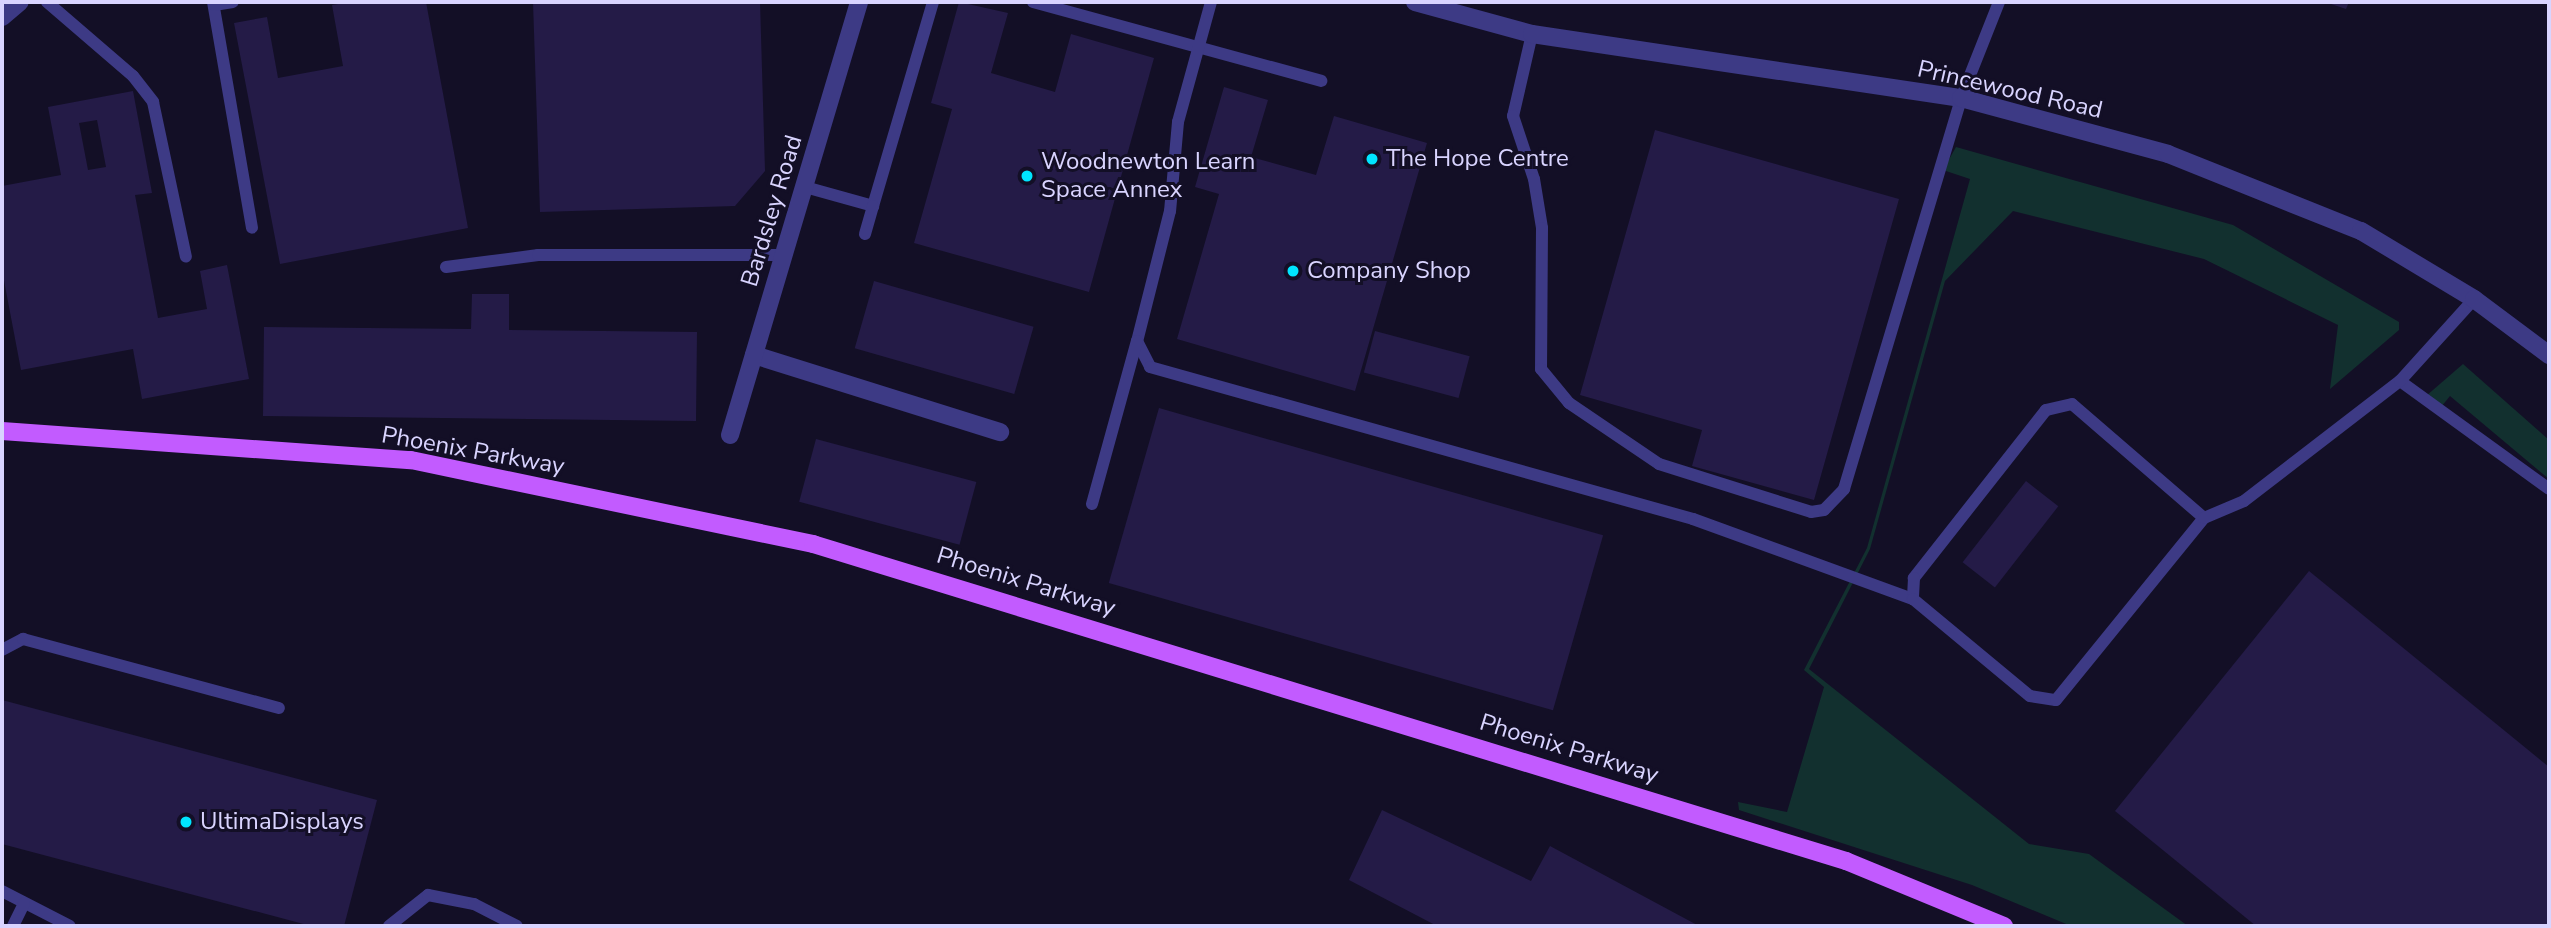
<!DOCTYPE html>
<html>
<head>
<meta charset="utf-8">
<style>
  body { margin:0 }
  #map { position:relative; width:2551px; height:928px; overflow:hidden; background:#130f26; font-family:"Nunito Sans",sans-serif }
  div>[style] { position:absolute }
  .green>* { inset:0; background:#12302f }
  .building>* { inset:0; background:#241b47; transform-origin:0 0 }
  .lane>* { height:12px; margin:-6px; padding:0 6px; transform-origin:6px; border-radius:6px; background:#3d3a85 }
  .street>* { height:18px; margin:-9px; padding:0 9px; transform-origin:9px; border-radius:9px; background:#3d3a85 }
  .primary>* { height:18px; margin:-9px; padding:0 9px; transform-origin:9px; border-radius:9px; background:#c25bff }
  .dots>* { width:19px; height:19px; translate:-50% -50%; box-sizing:border-box; border:4px solid #130f26; border-radius:50% }
  span { translate:-50% -50%; white-space:nowrap; text-align:center; line-height:1.15; -webkit-text-stroke:6px #130f26; paint-order:stroke }
  .street-label { font-size:24px; color:#d9d4ff }
  .poi-label { font-size:24px; color:#d9d4ff }
  .left { translate:0 -50%; text-align:left }
  .frame { position:absolute; inset:0; border:4px solid #d9d4ff; pointer-events:none }
</style>
</head>
<body>
<div id="map">
  <div class="green">
    <i style="clip-path:polygon(1956px 147px,2233px 225px,2399px 322px,2399px 330px,2330px 389px,2338px 325px,2204px 259px,2013px 211px,1945px 281px,1870px 549px,1809px 669px,2029px 844px,2089px 854px,2188px 926px,2071px 926px,1972px 885px,1739px 810px,1738px 802px,1787px 812px,1824px 687px,1804px 670px,1867px 548px,1970px 179px,1943px 170px)"></i>
    <i style="clip-path:polygon(2463px 364px,2549px 440px,2549px 479px,2450px 396px,2437px 412px,2426px 396px)"></i>
  </div>
  <div class="building">
    <i style="clip-path:polygon(350px 2px,426px 2px,468px 228px,280px 264px,234px 23px,267px 17px,278px 78px,343px 66px,332px 5px)"></i>
    <i style="clip-path:polygon(533px 2px,760px 2px,765px 171px,735px 206px,540px 212px)"></i>
    <i style="clip-path:polygon(959px 2px,1008px 13px,991px 73px,1055px 92px,1071px 34px,1154px 58px,1089px 292px,914px 243px,952px 109px,931px 103px)"></i>
    <i style="clip-path:polygon(2325px 2px,2349px 2px,2346px 9px)"></i>
    <i style="clip-path:polygon(1224px 87px,1268px 100px,1251px 157px,1316px 175px,1334px 116px,1427px 143px,1355px 391px,1177px 339px,1219px 194px,1195px 187px)"></i>
    <i style="clip-path:polygon(evenodd,133px 91px,152px 193px,135px 195px,158px 318px,207px 309px,200px 271px,227px 265px,249px 379px,142px 399px,133px 349px,21px 370px,2px 270px,2px 186px,61px 175px,48px 107px,133px 91px,97px 120px,106px 167px,88px 170px,79px 123px,97px 120px)"></i>
    <i style="clip-path:polygon(1655px 130px,1899px 199px,1814px 500px,1692px 466px,1702px 430px,1580px 395px)"></i>
    <i style="left:874px;top:281px;width:166px;height:70px;rotate:16deg"></i>
    <i style="clip-path:polygon(472px 294px,509px 294px,509px 330px,697px 332px,696px 421px,263px 416px,264px 327px,471px 329px)"></i>
    <i style="left:1375px;top:331px;width:98px;height:43px;rotate:15deg"></i>
    <i style="left:1159px;top:408px;width:462px;height:182px;rotate:16deg"></i>
    <i style="left:816px;top:439px;width:166px;height:65px;rotate:15deg"></i>
    <i style="left:2026px;top:481px;width:41px;height:103px;rotate:38deg"></i>
    <i style="clip-path:polygon(2309px 571px,2549px 767px,2549px 926px,2256px 926px,2115px 811px)"></i>
    <i style="clip-path:polygon(2px 700px,377px 800px,344px 926px,311px 926px,2px 844px)"></i>
    <i style="clip-path:polygon(1382px 810px,1531px 881px,1550px 846px,1699px 926px,1437px 926px,1349px 880px)"></i>
  </div>
  <div class="lane">
    <i style="left:47px;top:2px;width:113px;rotate:40.7deg"></i>
    <i style="left:133px;top:76px;width:33px;rotate:52deg"></i>
    <i style="left:153px;top:102px;width:158px;rotate:78deg"></i>
    <i style="left:213px;top:2px;width:229px;rotate:80.2deg"></i>
    <i style="left:1033px;top:2px;width:299px;rotate:15.3deg"></i>
    <i style="left:1211px;top:2px;width:124px;rotate:105.4deg"></i>
    <i style="left:1178px;top:122px;width:89px;rotate:95.1deg"></i>
    <i style="left:1170px;top:211px;width:134px;rotate:104.2deg"></i>
    <i style="left:1137px;top:341px;width:29px;rotate:63deg"></i>
    <i style="left:1150px;top:367px;width:564px;rotate:15.64deg"></i>
    <i style="left:1693px;top:519px;width:234px;rotate:20deg"></i>
    <i style="left:214px;top:5px;width:19px;rotate:-9deg"></i>
    <i style="left:1532px;top:34px;width:84px;rotate:103deg"></i>
    <i style="left:1513px;top:116px;width:66px;rotate:71.6deg"></i>
    <i style="left:1534px;top:179px;width:50px;rotate:80.7deg"></i>
    <i style="left:1542px;top:228px;width:141px;rotate:90.4deg"></i>
    <i style="left:1541px;top:369px;width:44px;rotate:50.5deg"></i>
    <i style="left:1569px;top:403px;width:109px;rotate:34.1deg"></i>
    <i style="left:1659px;top:464px;width:159px;rotate:17.5deg"></i>
    <i style="left:1811px;top:512px;width:13px;rotate:-9deg"></i>
    <i style="left:1824px;top:510px;width:29px;rotate:-46deg"></i>
    <i style="left:1844px;top:489px;width:408px;rotate:-73.3deg"></i>
    <i style="left:1961px;top:98px;width:103px;rotate:-68.4deg"></i>
    <i style="left:805px;top:187px;width:71px;rotate:15.6deg"></i>
    <i style="left:873px;top:206px;width:213px;rotate:-73.6deg"></i>
    <i style="left:865px;top:234px;width:29px;rotate:-74deg"></i>
    <i style="left:446px;top:267px;width:93px;rotate:-7.4deg"></i>
    <i style="left:538px;top:255px;width:246px"></i>
    <i style="left:2400px;top:381px;width:184px;rotate:35.9deg"></i>
    <i style="left:1092px;top:504px;width:169px;rotate:-74.6deg"></i>
    <i style="left:2204px;top:518px;width:174px;rotate:-139.2deg"></i>
    <i style="left:2072px;top:404px;width:27px;rotate:167deg"></i>
    <i style="left:2046px;top:410px;width:214px;rotate:128.2deg"></i>
    <i style="left:1914px;top:578px;width:21px;rotate:93deg"></i>
    <i style="left:1913px;top:599px;width:152px;rotate:39.7deg"></i>
    <i style="left:2030px;top:696px;width:26px;rotate:9deg"></i>
    <i style="left:2056px;top:700px;width:235px;rotate:-50.9deg"></i>
    <i style="left:2204px;top:518px;width:43px;rotate:-23deg"></i>
    <i style="left:2244px;top:501px;width:197px;rotate:-37.6deg"></i>
    <i style="left:2400px;top:381px;width:110px;rotate:-47.9deg"></i>
    <i style="left:2px;top:650px;width:24px;rotate:-28deg"></i>
    <i style="left:23px;top:639px;width:265px;rotate:15.1deg"></i>
    <i style="left:2px;top:891px;width:76px;rotate:27.2deg"></i>
    <i style="left:13px;top:926px;width:25px;rotate:-64deg"></i>
    <i style="left:389px;top:926px;width:50px;rotate:-38.5deg"></i>
    <i style="left:428px;top:895px;width:47px;rotate:11.1deg"></i>
    <i style="left:474px;top:904px;width:48px;rotate:27.1deg"></i>
  </div>
  <div class="street">
    <i style="left:1415px;top:2px;width:121px;rotate:15.3deg"></i>
    <i style="left:1532px;top:34px;width:434px;rotate:8.5deg"></i>
    <i style="left:1961px;top:98px;width:214px;rotate:15.1deg"></i>
    <i style="left:2168px;top:154px;width:208px;rotate:21.8deg"></i>
    <i style="left:2361px;top:231px;width:132px;rotate:31deg"></i>
    <i style="left:2474px;top:299px;width:94px;rotate:36.7deg"></i>
    <i style="left:2px;top:17px;width:23px;rotate:-40deg"></i>
    <i style="left:754px;top:355px;width:258px;rotate:17.4deg"></i>
    <i style="left:730px;top:435px;width:452px;rotate:-73.4deg"></i>
  </div>
  <div class="primary">
    <i style="left:2px;top:431px;width:410px;rotate:4.1deg"></i>
    <i style="left:411px;top:460px;width:411px;rotate:11.8deg"></i>
    <i style="left:813px;top:544px;width:1081px;rotate:17.06deg"></i>
    <i style="left:1846px;top:861px;width:171px;rotate:22.4deg"></i>
  </div>
  <div class="dots">
    <i style="left:1372px;top:159px;background:#00e5ff"></i>
    <i style="left:1027px;top:176px;background:#00e5ff"></i>
    <i style="left:1293px;top:271px;background:#00e5ff"></i>
    <i style="left:186px;top:822px;background:#00e5ff"></i>
  </div>
  <div class="street-label">
    <span style="left:2010px;top:90px;rotate:13deg">Princewood Road</span>
    <span style="left:772px;top:211px;rotate:-73deg">Bardsley Road</span>
    <span style="left:473px;top:451px;rotate:10deg">Phoenix Parkway</span>
    <span style="left:1026px;top:582px;rotate:17deg">Phoenix Parkway</span>
    <span style="left:1569px;top:749px;rotate:17deg">Phoenix Parkway</span>
  </div>
  <div class="poi-label">
    <span class="left" style="left:1386px;top:159px">The Hope Centre</span>
    <span class="left" style="left:1041px;top:176px">Woodnewton Learn<br>Space Annex</span>
    <span class="left" style="left:1307px;top:271px">Company Shop</span>
    <span class="left" style="left:200px;top:822px">UltimaDisplays</span>
  </div>
  <div class="frame"></div>
</div>
</body>
</html>
